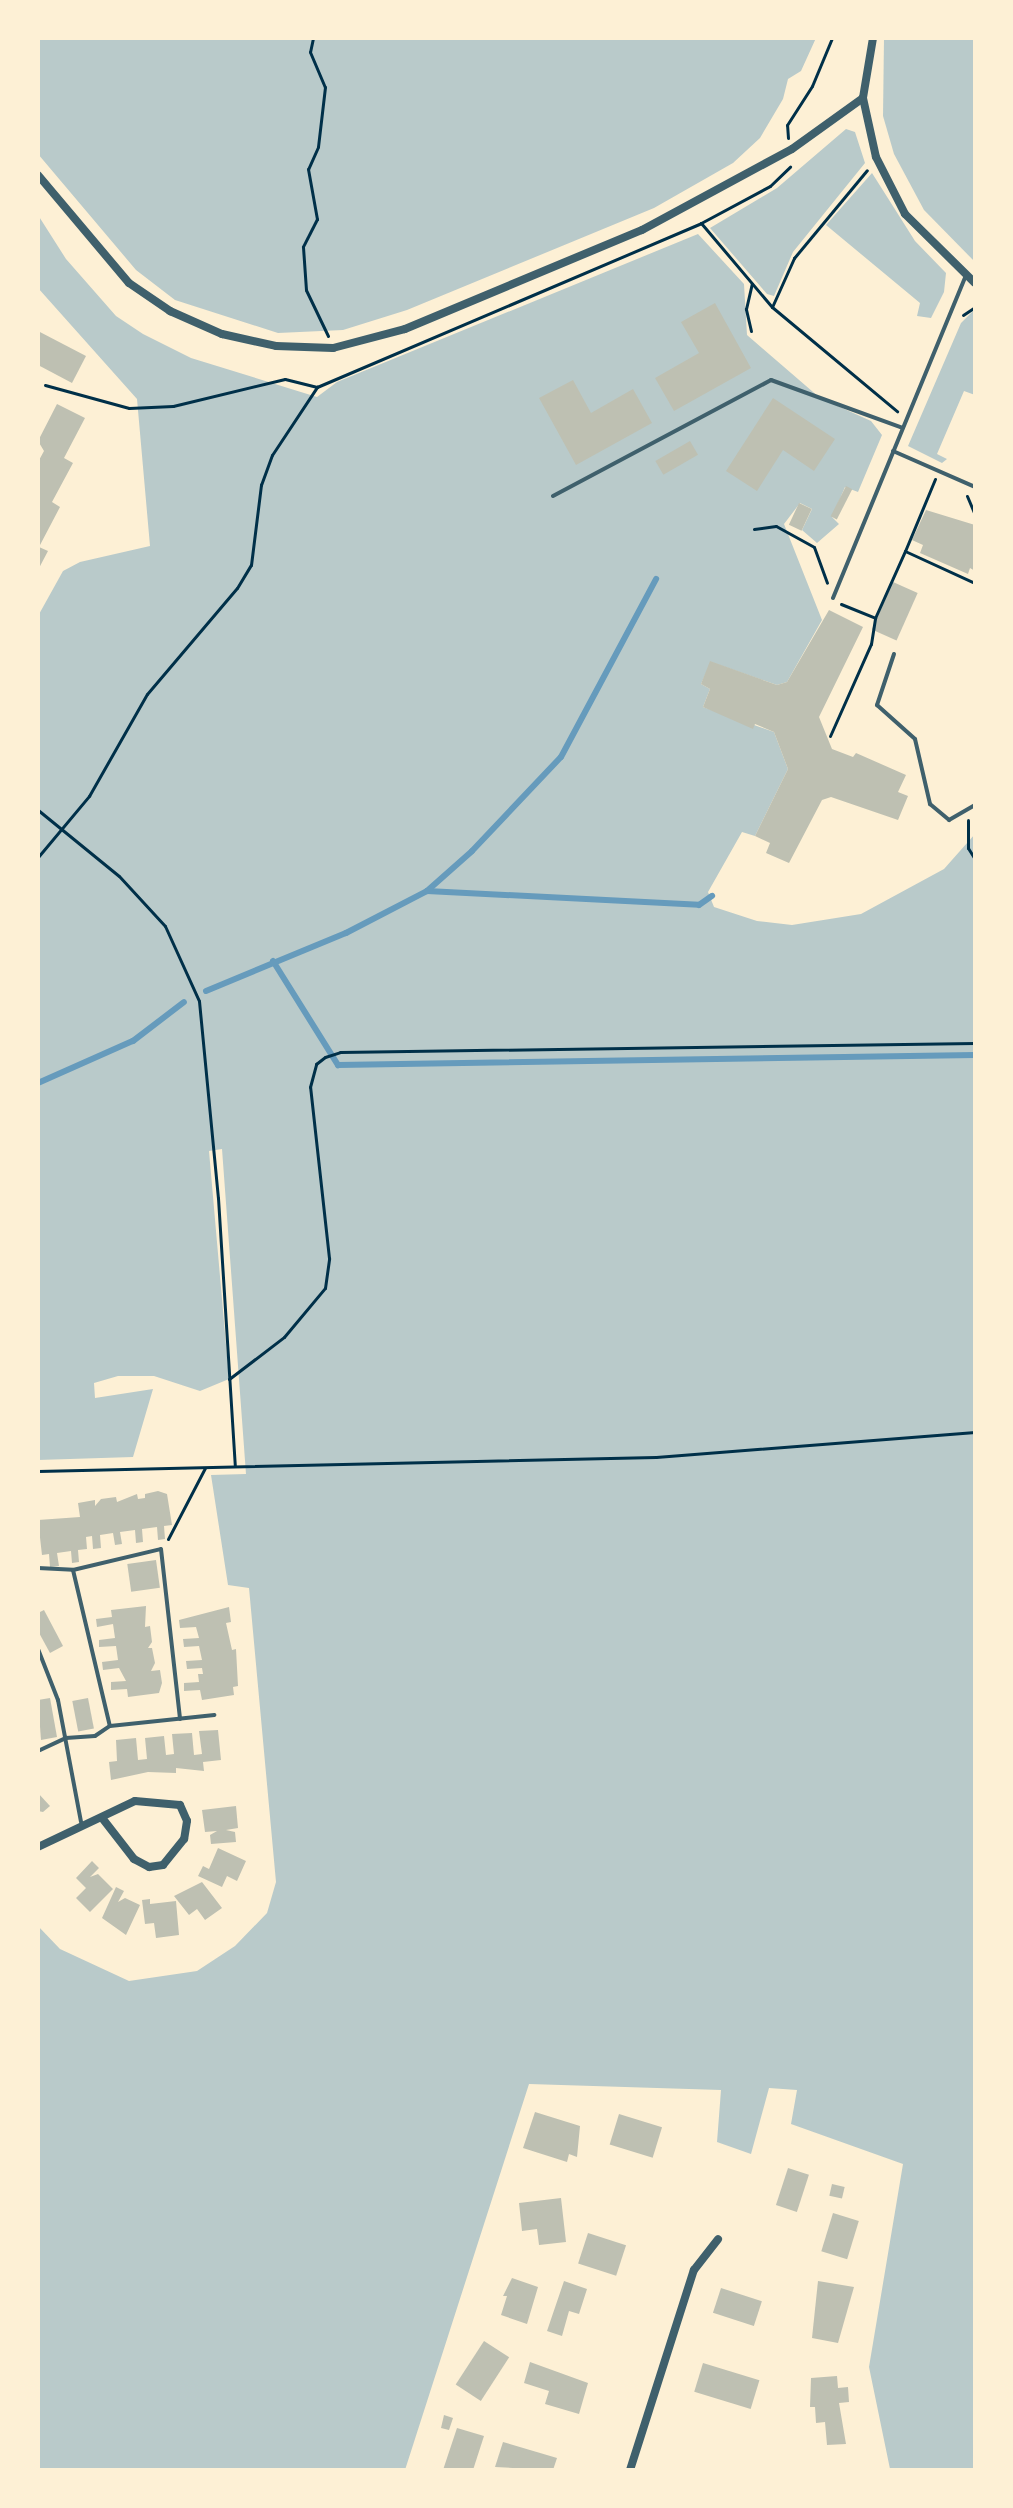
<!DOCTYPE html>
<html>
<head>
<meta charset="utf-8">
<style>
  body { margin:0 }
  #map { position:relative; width:1013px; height:2508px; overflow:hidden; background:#fdf0d5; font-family:"Open Sans",sans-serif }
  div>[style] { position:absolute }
  .green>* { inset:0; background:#b9caca }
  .stream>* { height:6px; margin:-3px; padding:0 3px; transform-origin:3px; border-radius:3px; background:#669bbc }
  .building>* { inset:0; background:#bec0b2; transform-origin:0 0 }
  .path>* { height:3px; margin:-1.5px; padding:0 1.5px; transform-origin:1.5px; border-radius:1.5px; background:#003049 }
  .service>* { height:4px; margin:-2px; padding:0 2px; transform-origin:2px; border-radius:2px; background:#3f606c }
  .minor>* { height:8px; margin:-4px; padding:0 4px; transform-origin:4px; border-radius:4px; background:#3f606c }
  span { translate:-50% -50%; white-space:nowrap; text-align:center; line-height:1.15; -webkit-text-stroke:7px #fdf0d5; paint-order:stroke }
  .frame { position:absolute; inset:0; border:40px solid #fdf0d5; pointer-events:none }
</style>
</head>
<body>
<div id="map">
  <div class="green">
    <i style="clip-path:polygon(38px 38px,816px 38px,801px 71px,788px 79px,783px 99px,760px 138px,733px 163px,654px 208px,407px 310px,343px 330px,278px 333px,175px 300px,136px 270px,38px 154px)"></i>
    <i style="clip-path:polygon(884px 38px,975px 38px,975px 262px,924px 210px,894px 154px,883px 116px)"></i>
    <i style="clip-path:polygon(846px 129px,855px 132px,865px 163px,793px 252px,774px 296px,767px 294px,710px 228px,777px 188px)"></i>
    <i style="clip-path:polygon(872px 173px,915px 241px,946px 273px,944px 292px,931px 318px,917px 316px,920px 303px,826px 225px)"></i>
    <i style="clip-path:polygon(38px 215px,66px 259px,116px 316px,143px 334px,191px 358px,317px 397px,337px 382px,698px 234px,744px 284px,747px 335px,820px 398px,871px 421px,882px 435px,858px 492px,845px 487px,832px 517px,839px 524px,817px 543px,802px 530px,812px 509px,800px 503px,784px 524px,822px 620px,787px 682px,777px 685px,711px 662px,701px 684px,710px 689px,703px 707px,774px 732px,788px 769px,755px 836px,742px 832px,708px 892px,714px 907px,757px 921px,792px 925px,861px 914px,944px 869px,975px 834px,975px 2470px,890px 2469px,869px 2367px,903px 2164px,791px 2124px,797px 2090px,769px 2088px,751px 2154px,717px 2142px,721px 2090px,529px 2084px,405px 2470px,38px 2470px,38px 1926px,60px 1949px,129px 1981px,197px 1971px,235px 1946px,267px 1913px,276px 1882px,249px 1588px,228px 1585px,211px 1475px,246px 1474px,222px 1149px,209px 1151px,229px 1379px,200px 1391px,154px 1376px,118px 1376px,94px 1383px,95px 1398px,153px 1389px,133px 1457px,38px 1460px,38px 616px,63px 571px,80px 562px,150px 546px,137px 399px,38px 288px)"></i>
    <i style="clip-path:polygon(975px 309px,975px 395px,964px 391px,937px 454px,947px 459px,942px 463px,908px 446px,961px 323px)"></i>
  </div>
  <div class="stream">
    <i style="left:427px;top:891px;width:272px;rotate:2.9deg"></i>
    <i style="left:699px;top:905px;width:16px;rotate:-35deg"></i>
    <i style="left:273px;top:961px;width:123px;rotate:58deg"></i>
    <i style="left:338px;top:1065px;width:637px;rotate:-0.9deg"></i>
    <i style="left:206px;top:991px;width:152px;rotate:-22.5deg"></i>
    <i style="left:346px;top:933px;width:91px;rotate:-27.4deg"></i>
    <i style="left:427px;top:891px;width:60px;rotate:-41.6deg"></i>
    <i style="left:472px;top:851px;width:129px;rotate:-46.6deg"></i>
    <i style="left:561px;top:757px;width:202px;rotate:-61.9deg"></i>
    <i style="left:38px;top:1083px;width:104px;rotate:-23.9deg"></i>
    <i style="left:133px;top:1041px;width:64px;rotate:-37.4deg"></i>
  </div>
  <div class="building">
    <i style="clip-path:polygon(715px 303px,751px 368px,674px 411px,655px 378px,699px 353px,681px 322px)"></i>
    <i style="clip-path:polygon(38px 331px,86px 356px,72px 383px,38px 365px)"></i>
    <i style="clip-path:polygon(573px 380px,591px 413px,633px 389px,652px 423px,576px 465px,539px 398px)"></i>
    <i style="clip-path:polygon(773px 398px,835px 439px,814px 471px,783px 450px,757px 491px,726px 471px)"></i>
    <i style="clip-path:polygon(57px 404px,85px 418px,64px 458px,73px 463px,52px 502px,60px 507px,39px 547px,48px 551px,38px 570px,38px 462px,44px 451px,38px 441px)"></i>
    <i style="left:690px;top:441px;width:16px;height:40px;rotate:60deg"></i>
    <i style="left:846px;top:486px;width:7px;height:34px;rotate:27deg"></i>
    <i style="left:799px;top:503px;width:14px;height:24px;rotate:25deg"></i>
    <i style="clip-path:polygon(926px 510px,975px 525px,975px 571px,970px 568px,968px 574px,920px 553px,923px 545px,912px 540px)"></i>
    <i style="left:893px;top:582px;width:27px;height:52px;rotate:24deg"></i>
    <i style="clip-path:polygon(829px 610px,863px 627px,819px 717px,832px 749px,853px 757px,856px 753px,906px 775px,898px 792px,908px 796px,898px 820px,831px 797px,822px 800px,789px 863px,766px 853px,770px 843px,755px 836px,788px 769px,774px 732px,755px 724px,753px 729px,703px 707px,710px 689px,701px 684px,710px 661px,777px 685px,787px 682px)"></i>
    <i style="clip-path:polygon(158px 1491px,167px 1494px,172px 1525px,164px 1526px,165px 1539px,158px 1540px,157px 1527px,142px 1529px,143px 1542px,136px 1543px,135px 1530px,120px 1532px,122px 1544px,115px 1545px,113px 1533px,100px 1535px,101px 1548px,93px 1549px,92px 1536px,86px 1537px,87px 1549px,78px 1550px,79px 1562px,72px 1563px,71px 1551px,57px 1553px,59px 1566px,50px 1567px,49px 1554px,42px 1555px,38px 1520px,80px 1517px,78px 1503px,95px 1500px,95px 1506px,101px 1499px,116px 1497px,117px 1502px,137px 1494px,138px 1499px,145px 1498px,145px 1494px)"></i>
    <i style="left:156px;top:1560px;width:28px;height:29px;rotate:82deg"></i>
    <i style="clip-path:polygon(146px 1606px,145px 1627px,150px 1626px,152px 1642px,148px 1648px,152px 1648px,155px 1663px,151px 1671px,160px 1670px,162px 1683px,159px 1693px,128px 1697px,127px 1689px,111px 1690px,111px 1682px,126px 1681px,119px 1668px,103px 1670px,102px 1662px,118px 1660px,116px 1646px,99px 1647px,99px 1640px,115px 1638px,113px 1624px,97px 1627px,96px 1619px,112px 1617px,111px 1610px)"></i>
    <i style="clip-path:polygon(229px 1607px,231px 1622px,226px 1623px,232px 1650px,236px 1649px,238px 1686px,233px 1687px,234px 1695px,202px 1700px,200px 1690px,184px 1691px,184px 1683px,199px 1682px,198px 1674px,203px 1674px,202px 1668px,187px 1669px,186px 1661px,202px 1660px,199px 1646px,184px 1647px,183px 1639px,199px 1638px,196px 1627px,180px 1628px,179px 1620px)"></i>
    <i style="clip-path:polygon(44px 1610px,63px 1646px,50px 1653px,38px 1631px,38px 1613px)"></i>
    <i style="clip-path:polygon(50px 1698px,57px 1737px,41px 1740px,38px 1700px)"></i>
    <i style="left:88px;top:1698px;width:31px;height:16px;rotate:79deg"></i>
    <i style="clip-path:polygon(218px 1730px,221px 1760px,203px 1762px,204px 1771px,176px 1768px,176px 1773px,148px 1772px,111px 1780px,109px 1762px,117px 1761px,116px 1740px,136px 1738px,138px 1760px,147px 1759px,145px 1738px,164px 1736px,166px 1755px,174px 1754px,172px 1734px,192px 1733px,194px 1755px,202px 1754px,199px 1731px)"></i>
    <i style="clip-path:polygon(38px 1793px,50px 1806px,43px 1812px,38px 1811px)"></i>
    <i style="clip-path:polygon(236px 1806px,238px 1828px,226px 1830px,235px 1832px,236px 1842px,211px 1844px,210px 1835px,217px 1831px,205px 1832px,202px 1810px)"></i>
    <i style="clip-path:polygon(218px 1848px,246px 1861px,237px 1881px,227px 1876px,222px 1887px,198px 1876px,203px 1866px,209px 1869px)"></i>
    <i style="clip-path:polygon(92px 1861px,99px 1868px,90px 1877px,98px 1874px,113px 1889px,90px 1912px,76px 1898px,86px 1888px,76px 1878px)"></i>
    <i style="clip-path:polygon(202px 1882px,222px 1908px,205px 1920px,197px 1909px,189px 1915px,174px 1896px)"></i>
    <i style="clip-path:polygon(116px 1887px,124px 1891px,118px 1902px,125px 1898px,140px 1905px,126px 1935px,102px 1918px)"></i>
    <i style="clip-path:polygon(150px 1899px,150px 1904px,176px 1901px,179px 1935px,156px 1938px,154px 1923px,145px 1924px,142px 1900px)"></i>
    <i style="clip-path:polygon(535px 2112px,580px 2126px,577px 2157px,569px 2154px,567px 2162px,523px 2148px)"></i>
    <i style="left:619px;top:2114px;width:45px;height:32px;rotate:17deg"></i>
    <i style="left:788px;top:2168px;width:22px;height:39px;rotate:18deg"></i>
    <i style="left:832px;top:2184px;width:13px;height:12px;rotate:13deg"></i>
    <i style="clip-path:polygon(561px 2198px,566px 2242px,539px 2245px,537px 2229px,522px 2231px,519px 2203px)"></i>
    <i style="left:833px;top:2213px;width:27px;height:40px;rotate:17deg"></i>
    <i style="left:588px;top:2233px;width:40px;height:32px;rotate:18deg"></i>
    <i style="clip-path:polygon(512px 2278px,538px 2287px,527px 2324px,501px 2315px,507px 2296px,503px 2296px)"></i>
    <i style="clip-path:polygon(564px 2281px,587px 2289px,579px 2314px,569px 2311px,562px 2336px,547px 2331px)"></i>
    <i style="clip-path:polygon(818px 2281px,854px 2287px,838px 2343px,812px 2338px)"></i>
    <i style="left:721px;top:2288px;width:43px;height:26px;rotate:18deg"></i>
    <i style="left:484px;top:2341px;width:30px;height:52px;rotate:33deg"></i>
    <i style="clip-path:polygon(530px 2362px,588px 2383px,579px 2414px,545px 2404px,549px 2391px,524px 2383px)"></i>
    <i style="left:703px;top:2363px;width:59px;height:30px;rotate:17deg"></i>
    <i style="clip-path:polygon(837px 2376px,838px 2388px,848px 2387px,849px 2402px,839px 2403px,846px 2444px,827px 2445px,825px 2422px,816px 2423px,815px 2407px,810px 2407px,811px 2378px)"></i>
    <i style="clip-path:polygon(444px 2415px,453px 2418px,449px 2430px,441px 2428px)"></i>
    <i style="clip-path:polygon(457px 2428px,484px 2436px,473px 2470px,443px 2470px)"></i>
    <i style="clip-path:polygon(503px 2442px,557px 2458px,553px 2470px,495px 2467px)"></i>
  </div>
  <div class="path">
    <i style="left:313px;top:38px;width:14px;rotate:102deg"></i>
    <i style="left:310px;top:52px;width:38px;rotate:67deg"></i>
    <i style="left:325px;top:87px;width:60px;rotate:96.7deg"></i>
    <i style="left:318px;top:147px;width:24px;rotate:114deg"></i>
    <i style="left:308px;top:169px;width:51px;rotate:79.8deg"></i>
    <i style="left:317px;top:219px;width:31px;rotate:117deg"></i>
    <i style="left:303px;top:247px;width:43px;rotate:86deg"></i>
    <i style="left:306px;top:290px;width:51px;rotate:64.4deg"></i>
    <i style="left:788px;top:138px;width:13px;rotate:-94deg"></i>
    <i style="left:787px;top:125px;width:46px;rotate:-57.3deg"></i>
    <i style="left:812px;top:86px;width:52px;rotate:-67.4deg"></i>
    <i style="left:701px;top:223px;width:110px;rotate:49.8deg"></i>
    <i style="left:772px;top:307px;width:163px;rotate:39.8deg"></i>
    <i style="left:772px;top:307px;width:54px;rotate:-65.8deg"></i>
    <i style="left:794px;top:258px;width:114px;rotate:-50.3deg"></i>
    <i style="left:963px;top:315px;width:14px;rotate:-34deg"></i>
    <i style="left:751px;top:331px;width:23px;rotate:-103deg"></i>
    <i style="left:746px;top:309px;width:26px;rotate:-77deg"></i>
    <i style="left:45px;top:385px;width:87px;rotate:15.3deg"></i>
    <i style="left:129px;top:408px;width:44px;rotate:-2.6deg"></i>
    <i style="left:173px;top:406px;width:115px;rotate:-13.6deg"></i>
    <i style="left:285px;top:379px;width:33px;rotate:14deg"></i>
    <i style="left:935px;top:479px;width:78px;rotate:112.6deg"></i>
    <i style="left:905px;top:551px;width:77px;rotate:24.6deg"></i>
    <i style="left:967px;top:496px;width:21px;rotate:67deg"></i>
    <i style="left:754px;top:529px;width:22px;rotate:-8deg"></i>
    <i style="left:776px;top:526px;width:43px;rotate:28.9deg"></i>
    <i style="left:814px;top:547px;width:38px;rotate:70deg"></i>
    <i style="left:841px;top:604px;width:37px;rotate:22deg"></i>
    <i style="left:875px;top:618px;width:73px;rotate:-65.9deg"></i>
    <i style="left:830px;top:736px;width:101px;rotate:-66deg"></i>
    <i style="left:871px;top:644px;width:26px;rotate:-81deg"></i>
    <i style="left:38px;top:810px;width:104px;rotate:39.2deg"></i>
    <i style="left:119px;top:876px;width:68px;rotate:47.4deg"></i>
    <i style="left:165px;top:926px;width:82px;rotate:65.6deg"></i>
    <i style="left:199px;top:1001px;width:198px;rotate:84.5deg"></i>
    <i style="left:218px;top:1198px;width:268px;rotate:86.4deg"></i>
    <i style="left:968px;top:820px;width:28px;rotate:90deg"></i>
    <i style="left:968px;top:848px;width:13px;rotate:58deg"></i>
    <i style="left:38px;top:857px;width:80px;rotate:-50.1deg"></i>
    <i style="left:89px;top:796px;width:117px;rotate:-60.4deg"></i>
    <i style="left:147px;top:694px;width:139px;rotate:-49.7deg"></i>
    <i style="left:237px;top:588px;width:27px;rotate:-59deg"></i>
    <i style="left:251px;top:565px;width:81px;rotate:-82.9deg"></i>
    <i style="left:261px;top:485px;width:32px;rotate:-70deg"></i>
    <i style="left:272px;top:455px;width:82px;rotate:-56.5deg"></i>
    <i style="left:317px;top:387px;width:418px;rotate:-23.1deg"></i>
    <i style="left:701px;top:223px;width:78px;rotate:-28.2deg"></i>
    <i style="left:770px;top:186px;width:28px;rotate:-44deg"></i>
    <i style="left:229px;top:1379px;width:69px;rotate:-37.4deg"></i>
    <i style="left:284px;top:1337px;width:64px;rotate:-50.1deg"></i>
    <i style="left:325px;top:1288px;width:30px;rotate:-82deg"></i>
    <i style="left:329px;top:1258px;width:172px;rotate:-96.3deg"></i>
    <i style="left:310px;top:1087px;width:24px;rotate:-75deg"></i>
    <i style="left:316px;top:1064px;width:11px;rotate:-38deg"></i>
    <i style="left:325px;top:1057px;width:16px;rotate:-18deg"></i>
    <i style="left:340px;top:1052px;width:635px;rotate:-0.81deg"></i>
    <i style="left:38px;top:1471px;width:618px;rotate:-1.3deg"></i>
    <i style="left:656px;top:1457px;width:320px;rotate:-4.5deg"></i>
    <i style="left:168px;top:1539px;width:80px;rotate:-62.5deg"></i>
  </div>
  <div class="service">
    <i style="left:893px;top:451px;width:90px;rotate:23.7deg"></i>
    <i style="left:553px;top:496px;width:247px;rotate:-28deg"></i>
    <i style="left:771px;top:380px;width:140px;rotate:20deg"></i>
    <i style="left:833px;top:598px;width:349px;rotate:-67.6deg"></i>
    <i style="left:894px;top:654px;width:54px;rotate:108.4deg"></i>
    <i style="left:877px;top:705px;width:51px;rotate:41.8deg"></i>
    <i style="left:915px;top:739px;width:67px;rotate:77deg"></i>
    <i style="left:930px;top:804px;width:25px;rotate:40deg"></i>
    <i style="left:949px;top:820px;width:30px;rotate:-30deg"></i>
    <i style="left:38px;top:1568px;width:35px;rotate:3deg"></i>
    <i style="left:73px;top:1570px;width:90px;rotate:-13.4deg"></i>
    <i style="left:161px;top:1549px;width:171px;rotate:83.6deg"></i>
    <i style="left:73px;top:1570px;width:160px;rotate:76.7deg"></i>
    <i style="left:38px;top:1649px;width:55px;rotate:68.6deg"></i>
    <i style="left:58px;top:1700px;width:124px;rotate:79.3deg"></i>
    <i style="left:38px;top:1751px;width:31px;rotate:-25deg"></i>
    <i style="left:66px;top:1738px;width:29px;rotate:-4deg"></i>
    <i style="left:95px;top:1736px;width:18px;rotate:-34deg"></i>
    <i style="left:110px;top:1726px;width:105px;rotate:-6deg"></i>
  </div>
  <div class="minor">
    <i style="left:873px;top:38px;width:61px;rotate:99.5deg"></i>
    <i style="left:863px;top:98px;width:60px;rotate:77.6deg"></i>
    <i style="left:876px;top:157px;width:64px;rotate:63deg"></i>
    <i style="left:905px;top:214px;width:98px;rotate:44.6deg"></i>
    <i style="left:38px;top:175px;width:141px;rotate:49.9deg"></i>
    <i style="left:129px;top:283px;width:50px;rotate:34.3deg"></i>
    <i style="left:170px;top:311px;width:57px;rotate:23.9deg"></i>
    <i style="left:222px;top:334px;width:55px;rotate:12.5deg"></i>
    <i style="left:276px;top:346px;width:57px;rotate:2deg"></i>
    <i style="left:333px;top:348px;width:74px;rotate:-14.8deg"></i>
    <i style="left:405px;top:329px;width:257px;rotate:-22.7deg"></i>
    <i style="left:642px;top:230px;width:170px;rotate:-28.4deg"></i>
    <i style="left:792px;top:149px;width:87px;rotate:-35.7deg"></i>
    <i style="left:38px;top:1847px;width:107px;rotate:-25.4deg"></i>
    <i style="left:135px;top:1801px;width:45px;rotate:5.1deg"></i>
    <i style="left:180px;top:1805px;width:17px;rotate:66deg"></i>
    <i style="left:187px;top:1821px;width:18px;rotate:99deg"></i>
    <i style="left:184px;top:1839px;width:33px;rotate:129deg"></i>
    <i style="left:163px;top:1865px;width:14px;rotate:172deg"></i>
    <i style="left:149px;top:1867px;width:17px;rotate:-152deg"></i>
    <i style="left:134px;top:1859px;width:51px;rotate:-127.8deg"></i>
    <i style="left:630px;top:2470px;width:210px;rotate:-72.3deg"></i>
    <i style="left:694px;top:2270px;width:39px;rotate:-52deg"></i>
  </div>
  <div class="frame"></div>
</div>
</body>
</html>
